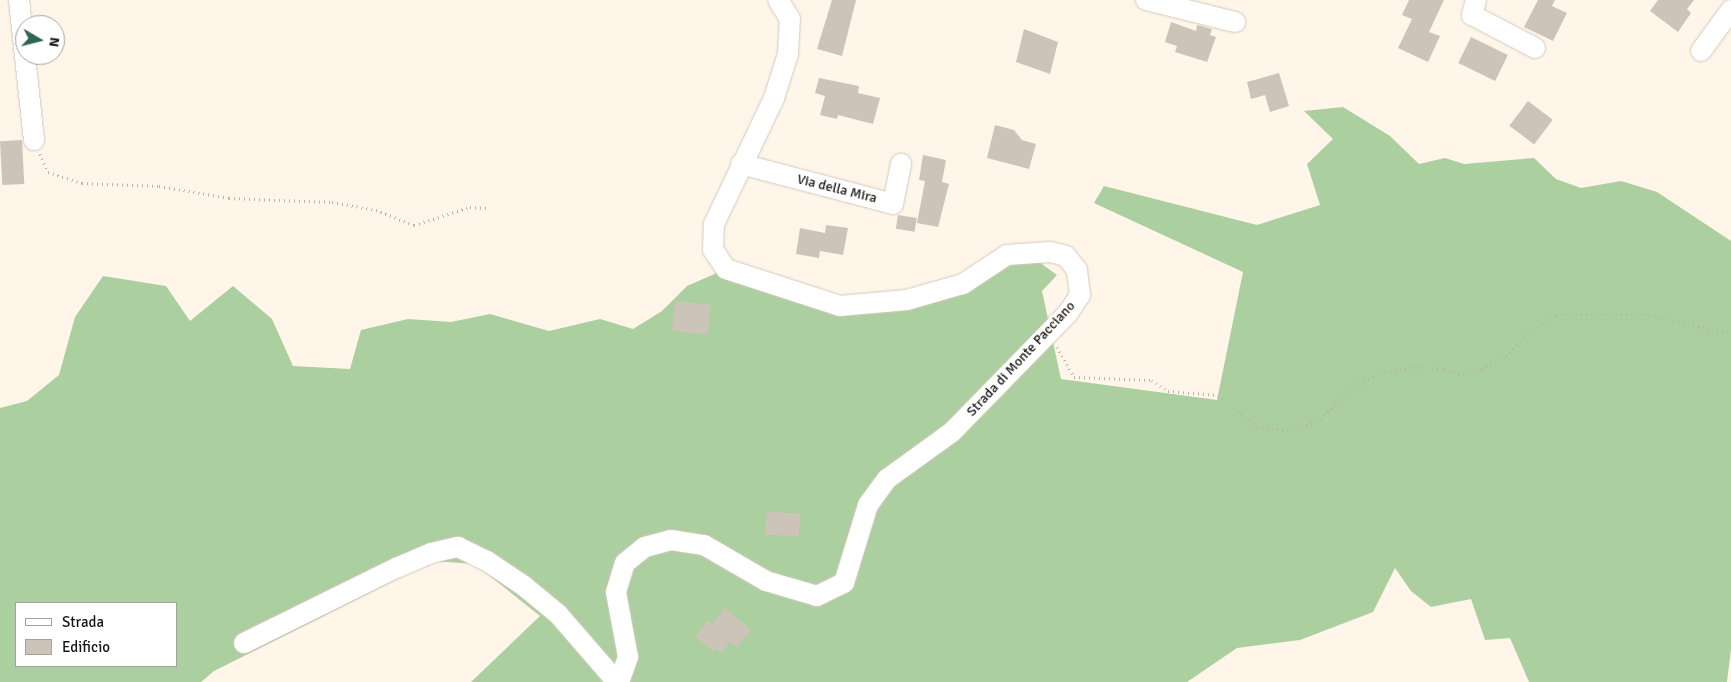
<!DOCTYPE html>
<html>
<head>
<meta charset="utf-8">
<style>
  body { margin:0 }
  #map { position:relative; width:1731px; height:682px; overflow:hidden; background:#fff5e9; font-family:Signika,sans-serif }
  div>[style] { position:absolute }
  .forest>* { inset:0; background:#abcf9e }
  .building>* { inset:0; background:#cdc4b9; transform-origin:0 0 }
  .path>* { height:2.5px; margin-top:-1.25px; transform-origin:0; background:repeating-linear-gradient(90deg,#bab2a8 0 1px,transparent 0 5px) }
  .roads { filter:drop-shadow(0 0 1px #d3cabf) drop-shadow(0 0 1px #d3cabf) }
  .minor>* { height:20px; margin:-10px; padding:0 10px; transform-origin:10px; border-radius:10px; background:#fff }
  span { translate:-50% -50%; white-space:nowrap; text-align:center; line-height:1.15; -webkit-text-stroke:5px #fff; paint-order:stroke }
  .street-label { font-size:14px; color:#191612 }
  .legend { position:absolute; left:15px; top:602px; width:162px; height:65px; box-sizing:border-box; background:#fff; border:1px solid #a3a2a0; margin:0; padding:6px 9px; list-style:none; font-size:15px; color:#191612 }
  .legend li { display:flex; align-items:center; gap:10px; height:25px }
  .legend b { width:25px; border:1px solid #a3a2a0 }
  .north { position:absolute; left:15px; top:15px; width:50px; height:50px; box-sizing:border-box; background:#fff; border:1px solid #a3a2a0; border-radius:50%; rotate:98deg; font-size:14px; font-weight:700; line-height:20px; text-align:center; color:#191612 }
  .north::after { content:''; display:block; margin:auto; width:18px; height:22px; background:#2d6750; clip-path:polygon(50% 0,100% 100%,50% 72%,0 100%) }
</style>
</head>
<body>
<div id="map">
  <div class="forest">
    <i style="clip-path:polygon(evenodd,1343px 107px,1390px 136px,1419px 164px,1445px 158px,1464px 164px,1534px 158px,1556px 179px,1581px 188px,1621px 181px,1657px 192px,1731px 241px,1731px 649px,1727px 682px,1529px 682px,1510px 638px,1485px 640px,1471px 599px,1431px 607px,1411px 591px,1395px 568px,1373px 612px,1300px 640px,1237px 648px,1187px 682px,471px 682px,540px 616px,475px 564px,433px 561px,214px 671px,201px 682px,0 682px,0 408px,27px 401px,59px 375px,75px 317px,103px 276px,166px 286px,190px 321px,233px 286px,272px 319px,293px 366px,350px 369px,361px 330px,408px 319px,451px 322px,490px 314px,549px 331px,600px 319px,633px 329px,662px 311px,687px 286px,726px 269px,840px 306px,907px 300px,1007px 255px,1035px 259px,1057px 275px,1042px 291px,1061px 379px,1217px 400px,1243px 272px,1094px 203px,1104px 186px,1257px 225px,1320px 205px,1307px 164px,1333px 139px,1304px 111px,1343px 107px,16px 603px,176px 603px,176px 666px,16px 666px,16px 603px)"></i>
  </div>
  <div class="building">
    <i style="clip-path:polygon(832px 0,856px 0,842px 56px,817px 49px)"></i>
    <i style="clip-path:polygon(1409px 0,1444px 0,1429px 32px,1440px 36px,1428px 62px,1398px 48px,1412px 19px,1402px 15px)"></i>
    <i style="clip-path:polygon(1538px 0,1555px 0,1552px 6px,1567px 13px,1553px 41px,1524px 27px)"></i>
    <i style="clip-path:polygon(1658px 0,1694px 0,1687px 9px,1691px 13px,1678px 32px,1650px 11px)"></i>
    <i style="clip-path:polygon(1171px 22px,1196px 31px,1197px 25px,1212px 29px,1210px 35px,1216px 37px,1207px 62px,1175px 52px,1177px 46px,1165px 42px)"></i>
    <i style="clip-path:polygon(1024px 29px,1058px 42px,1050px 74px,1016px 62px)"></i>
    <i style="left:1471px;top:37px;width:41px;height:29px;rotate:26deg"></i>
    <i style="clip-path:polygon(1279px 73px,1289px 106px,1270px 112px,1265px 95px,1251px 99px,1247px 82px)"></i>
    <i style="clip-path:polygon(819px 78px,859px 86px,858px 93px,880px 98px,873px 124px,838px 115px,837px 119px,820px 115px,825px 96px,815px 93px)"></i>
    <i style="left:1528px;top:101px;width:31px;height:31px;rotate:37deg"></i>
    <i style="clip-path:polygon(995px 125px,1014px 130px,1022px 140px,1036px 144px,1029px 169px,987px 158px)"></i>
    <i style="left:22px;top:140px;width:44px;height:22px;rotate:87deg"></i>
    <i style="clip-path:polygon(923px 155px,946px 160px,942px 182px,949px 184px,938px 227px,917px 223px,925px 181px,919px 180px)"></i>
    <i style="left:898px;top:215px;width:19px;height:14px;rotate:9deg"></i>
    <i style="clip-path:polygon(826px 225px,848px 228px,843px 255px,820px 251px,819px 258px,796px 254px,800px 228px,825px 233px)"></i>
    <i style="left:675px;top:301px;width:36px;height:30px;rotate:6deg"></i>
    <i style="left:767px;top:511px;width:34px;height:23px;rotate:5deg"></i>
    <i style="clip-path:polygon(725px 608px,751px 630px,737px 647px,730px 642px,721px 653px,716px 648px,714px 652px,695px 637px,708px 620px,712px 624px)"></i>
  </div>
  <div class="path">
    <i style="left:40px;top:154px;width:20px;rotate:66deg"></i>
    <i style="left:48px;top:172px;width:36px;rotate:18deg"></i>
    <i style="left:82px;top:183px;width:77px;rotate:2.2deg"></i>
    <i style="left:159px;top:186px;width:71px;rotate:9.7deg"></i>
    <i style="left:229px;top:198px;width:103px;rotate:2.2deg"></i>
    <i style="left:332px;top:202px;width:45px;rotate:10.3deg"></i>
    <i style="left:376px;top:210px;width:41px;rotate:21.5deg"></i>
    <i style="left:414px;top:225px;width:59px;rotate:-17.8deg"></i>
    <i style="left:470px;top:207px;width:20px;rotate:3deg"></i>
    <i style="left:1057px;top:347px;width:34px;rotate:60deg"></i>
    <i style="left:1074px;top:377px;width:78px;rotate:2.2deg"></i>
    <i style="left:1152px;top:380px;width:19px;rotate:35deg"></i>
    <i style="left:1168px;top:391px;width:50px;rotate:4.6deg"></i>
    <i style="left:1218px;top:395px;width:50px;rotate:38.5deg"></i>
    <i style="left:1257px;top:426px;width:36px;rotate:9deg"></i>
    <i style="left:1293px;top:432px;width:30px;rotate:-26deg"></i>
    <i style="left:1320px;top:419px;width:48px;rotate:-43.3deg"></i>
    <i style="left:1355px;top:386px;width:29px;rotate:-29deg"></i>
    <i style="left:1380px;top:372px;width:37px;rotate:-8deg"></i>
    <i style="left:1417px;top:367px;width:27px;rotate:4deg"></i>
    <i style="left:1444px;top:369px;width:25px;rotate:16deg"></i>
    <i style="left:1468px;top:376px;width:43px;rotate:-27.8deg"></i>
    <i style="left:1506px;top:356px;width:33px;rotate:-46deg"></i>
    <i style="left:1529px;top:332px;width:32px;rotate:-32deg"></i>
    <i style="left:1556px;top:315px;width:93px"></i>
    <i style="left:1649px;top:315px;width:84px;rotate:13deg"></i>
  </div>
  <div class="roads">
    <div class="minor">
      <i style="left:19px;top:0;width:141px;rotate:83.9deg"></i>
      <i style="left:1146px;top:0;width:92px;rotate:13.9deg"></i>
      <i style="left:1476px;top:0;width:16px;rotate:105deg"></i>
      <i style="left:1472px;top:15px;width:71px;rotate:27.6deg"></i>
      <i style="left:1701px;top:51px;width:51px;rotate:-53.8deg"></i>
      <i style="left:741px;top:164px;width:157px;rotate:14.7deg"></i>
      <i style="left:893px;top:204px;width:41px;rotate:-78.7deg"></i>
      <i style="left:244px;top:643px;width:169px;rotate:-26.3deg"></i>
      <i style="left:396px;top:568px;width:38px;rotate:-23deg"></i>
      <i style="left:431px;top:553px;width:28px;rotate:-13deg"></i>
      <i style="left:458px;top:547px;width:32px;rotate:26deg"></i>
      <i style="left:487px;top:561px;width:45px;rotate:34deg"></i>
      <i style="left:524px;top:586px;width:44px;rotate:39.5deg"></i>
      <i style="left:558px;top:614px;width:90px;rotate:49.1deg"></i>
      <i style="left:619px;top:682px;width:27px;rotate:-70deg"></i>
      <i style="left:628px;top:657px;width:66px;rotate:-100.5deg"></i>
      <i style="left:616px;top:592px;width:30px;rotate:-73deg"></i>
      <i style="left:625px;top:563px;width:26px;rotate:-39deg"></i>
      <i style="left:645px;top:547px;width:27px;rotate:-15deg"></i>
      <i style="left:671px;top:540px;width:33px;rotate:9deg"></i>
      <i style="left:704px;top:545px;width:72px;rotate:30.1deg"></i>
      <i style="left:766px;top:581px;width:53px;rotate:16.4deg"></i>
      <i style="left:817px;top:596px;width:30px;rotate:-26deg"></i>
      <i style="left:844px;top:583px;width:82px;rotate:-72.9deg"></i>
      <i style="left:868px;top:505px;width:32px;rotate:-54deg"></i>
      <i style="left:887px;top:479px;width:80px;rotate:-35.9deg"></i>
      <i style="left:952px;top:432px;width:166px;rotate:-45.7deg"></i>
      <i style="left:1068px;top:313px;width:22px;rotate:-56deg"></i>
      <i style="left:1080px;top:295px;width:25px;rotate:-97deg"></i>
      <i style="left:1077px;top:270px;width:18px;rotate:-128deg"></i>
      <i style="left:1066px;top:256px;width:16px;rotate:-166deg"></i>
      <i style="left:1050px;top:252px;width:43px;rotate:176deg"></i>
      <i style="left:1007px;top:255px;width:53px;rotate:146.6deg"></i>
      <i style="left:963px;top:284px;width:58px;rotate:164.1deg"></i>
      <i style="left:907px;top:300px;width:67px;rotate:174.9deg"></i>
      <i style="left:840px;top:306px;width:120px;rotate:-162deg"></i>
      <i style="left:726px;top:269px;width:23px;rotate:-124deg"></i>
      <i style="left:713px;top:250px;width:26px;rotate:-88deg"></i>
      <i style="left:714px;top:224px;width:140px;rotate:-64.5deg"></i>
      <i style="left:774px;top:98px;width:46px;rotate:-72.3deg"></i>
      <i style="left:788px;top:54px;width:35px;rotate:-87deg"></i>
      <i style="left:790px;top:19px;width:22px;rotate:-122deg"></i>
    </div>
  </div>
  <div class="street-label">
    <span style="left:837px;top:189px;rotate:14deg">Via della Mira</span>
    <span style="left:1021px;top:359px;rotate:-47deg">Strada di Monte Pacciano</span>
  </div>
  <ul class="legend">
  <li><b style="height:6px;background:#fff"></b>Strada</li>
  <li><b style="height:14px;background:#cdc4b9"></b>Edificio</li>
  </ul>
  <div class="north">N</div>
</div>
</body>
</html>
